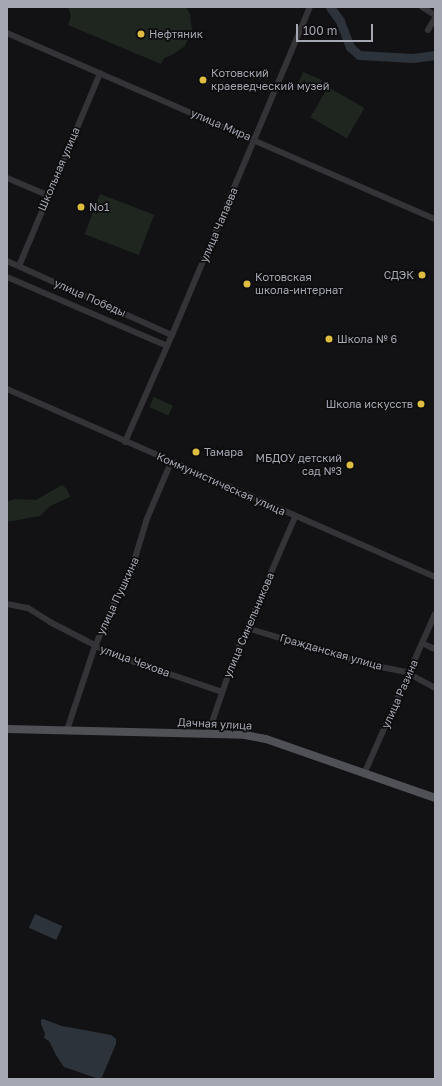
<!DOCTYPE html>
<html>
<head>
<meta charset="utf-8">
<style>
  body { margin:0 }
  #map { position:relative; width:442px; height:1086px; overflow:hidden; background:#121214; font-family:"Golos Text",sans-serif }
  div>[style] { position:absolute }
  .green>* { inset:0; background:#1f2620; transform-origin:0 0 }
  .water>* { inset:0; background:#2d333b; transform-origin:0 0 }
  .river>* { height:9px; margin:-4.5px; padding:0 4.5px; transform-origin:4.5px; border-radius:4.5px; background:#2d333b }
  .minor>* { height:6px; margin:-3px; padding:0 3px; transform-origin:3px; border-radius:3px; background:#343438 }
  .major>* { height:8px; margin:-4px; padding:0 4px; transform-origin:4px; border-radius:4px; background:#505157 }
  .dots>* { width:11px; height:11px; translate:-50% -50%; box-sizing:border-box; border:2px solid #0d0d0e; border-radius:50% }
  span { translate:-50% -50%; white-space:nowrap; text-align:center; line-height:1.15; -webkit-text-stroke:3.5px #0d0d0e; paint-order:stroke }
  .poi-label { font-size:11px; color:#a5a7b3 }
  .left { translate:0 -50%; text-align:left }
  .right { translate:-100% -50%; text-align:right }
  .street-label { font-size:11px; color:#a5a7b3 }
  .frame { position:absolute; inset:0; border:8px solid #a5a7b3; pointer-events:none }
  .scale { position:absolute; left:296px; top:24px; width:77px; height:18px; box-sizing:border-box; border:2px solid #a5a7b3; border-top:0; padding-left:5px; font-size:12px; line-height:14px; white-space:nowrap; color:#a5a7b3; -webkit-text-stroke:3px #0d0d0e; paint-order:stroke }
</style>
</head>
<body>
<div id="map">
  <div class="green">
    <i style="clip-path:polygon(68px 7px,186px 7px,190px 14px,192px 30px,185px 46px,172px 55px,164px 58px,161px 64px,68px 25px,71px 16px)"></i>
    <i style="left:303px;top:72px;width:21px;height:13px;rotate:23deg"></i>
    <i style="left:328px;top:87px;width:42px;height:35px;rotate:30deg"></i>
    <i style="left:100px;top:194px;width:58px;height:43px;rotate:21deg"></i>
    <i style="left:154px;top:397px;width:21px;height:11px;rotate:25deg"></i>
    <i style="clip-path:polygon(62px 485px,67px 489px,70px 497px,50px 506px,40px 516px,7px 522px,7px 502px,14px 499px,36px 500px)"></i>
  </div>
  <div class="water">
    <i style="left:35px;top:914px;width:30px;height:15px;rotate:24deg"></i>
    <i style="clip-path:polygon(43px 1019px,62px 1026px,111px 1035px,116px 1039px,116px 1044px,102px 1077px,99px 1079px,64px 1067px,57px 1057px,49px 1041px,44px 1038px,45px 1034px,41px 1024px,41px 1020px)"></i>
  </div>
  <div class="river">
    <i style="left:330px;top:7px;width:17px;rotate:54deg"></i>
    <i style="left:340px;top:21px;width:28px;rotate:69deg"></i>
    <i style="left:350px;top:47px;width:12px;rotate:42deg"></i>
    <i style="left:359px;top:55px;width:54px;rotate:3.2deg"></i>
    <i style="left:413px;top:58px;width:22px;rotate:-8deg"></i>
  </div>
  <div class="minor">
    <i style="left:422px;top:7px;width:15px;rotate:32deg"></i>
    <i style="left:428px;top:30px;width:14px;rotate:-60deg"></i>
    <i style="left:7px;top:33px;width:467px;rotate:23.5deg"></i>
    <i style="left:7px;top:178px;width:43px;rotate:23deg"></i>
    <i style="left:7px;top:261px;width:181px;rotate:24.2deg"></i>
    <i style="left:19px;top:266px;width:209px;rotate:-67.2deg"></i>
    <i style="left:7px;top:277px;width:174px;rotate:23.3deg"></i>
    <i style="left:7px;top:389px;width:467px;rotate:23.7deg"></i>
    <i style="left:125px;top:442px;width:117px;rotate:-66.3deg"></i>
    <i style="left:172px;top:335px;width:356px;rotate:-67.2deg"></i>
    <i style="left:7px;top:604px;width:21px;rotate:11deg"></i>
    <i style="left:28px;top:608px;width:26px;rotate:32deg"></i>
    <i style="left:50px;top:622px;width:72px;rotate:27.3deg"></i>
    <i style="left:114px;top:655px;width:114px;rotate:18.9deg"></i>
    <i style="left:247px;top:628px;width:124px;rotate:16.8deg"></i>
    <i style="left:366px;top:664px;width:41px;rotate:11.3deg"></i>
    <i style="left:406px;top:672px;width:33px;rotate:29deg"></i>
    <i style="left:422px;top:643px;width:14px;rotate:25deg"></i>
    <i style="left:67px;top:730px;width:89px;rotate:-71.6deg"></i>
    <i style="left:95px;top:646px;width:97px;rotate:-65.6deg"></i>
    <i style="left:135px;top:558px;width:39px;rotate:-73deg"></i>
    <i style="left:146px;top:521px;width:64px;rotate:-67deg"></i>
    <i style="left:208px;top:734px;width:80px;rotate:-71.1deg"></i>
    <i style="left:234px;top:658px;width:154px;rotate:-66.6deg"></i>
    <i style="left:364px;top:774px;width:175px;rotate:-66.1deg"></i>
  </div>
  <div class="major">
    <i style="left:7px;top:729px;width:238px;rotate:1.4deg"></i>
    <i style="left:245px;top:735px;width:21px;rotate:11deg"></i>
    <i style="left:266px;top:739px;width:179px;rotate:19.2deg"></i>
  </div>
  <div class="dots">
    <i style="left:141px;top:34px;background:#debd40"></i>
    <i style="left:203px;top:80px;background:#debd40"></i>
    <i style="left:81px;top:207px;background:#debd40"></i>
    <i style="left:422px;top:275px;background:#debd40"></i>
    <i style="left:247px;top:284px;background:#debd40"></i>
    <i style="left:329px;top:339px;background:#debd40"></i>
    <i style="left:421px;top:404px;background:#debd40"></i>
    <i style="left:196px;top:452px;background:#debd40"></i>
    <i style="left:350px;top:465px;background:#debd40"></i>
  </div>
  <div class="poi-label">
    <span class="left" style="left:149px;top:34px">Нефтяник</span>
    <span class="left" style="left:211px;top:80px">Котовский<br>краеведческий музей</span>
    <span class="left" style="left:89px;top:207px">No1</span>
    <span class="right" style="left:414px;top:275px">СДЭК</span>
    <span class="left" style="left:255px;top:284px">Котовская<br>школа-интернат</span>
    <span class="left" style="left:337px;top:339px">Школа № 6</span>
    <span class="right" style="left:413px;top:404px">Школа искусств</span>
    <span class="left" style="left:204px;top:452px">Тамара</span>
    <span class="right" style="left:342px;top:465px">МБДОУ детский<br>сад №3</span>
  </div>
  <div class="street-label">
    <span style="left:221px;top:125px;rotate:23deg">улица Мира</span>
    <span style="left:59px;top:169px;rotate:-67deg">Школьная улица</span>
    <span style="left:219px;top:225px;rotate:-67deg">улица Чапаева</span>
    <span style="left:90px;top:298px;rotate:24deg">улица Победы</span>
    <span style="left:221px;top:484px;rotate:24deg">Коммунистическая улица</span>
    <span style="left:118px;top:596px;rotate:-65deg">улица Пушкина</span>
    <span style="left:249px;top:625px;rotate:-67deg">улица Синельникова</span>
    <span style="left:331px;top:652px;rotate:16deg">Гражданская улица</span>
    <span style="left:135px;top:661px;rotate:20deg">улица Чехова</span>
    <span style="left:400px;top:694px;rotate:-66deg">улица Разина</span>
    <span style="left:215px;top:724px;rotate:3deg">Дачная улица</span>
  </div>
  <div class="frame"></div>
  <div class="scale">100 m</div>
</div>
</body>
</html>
